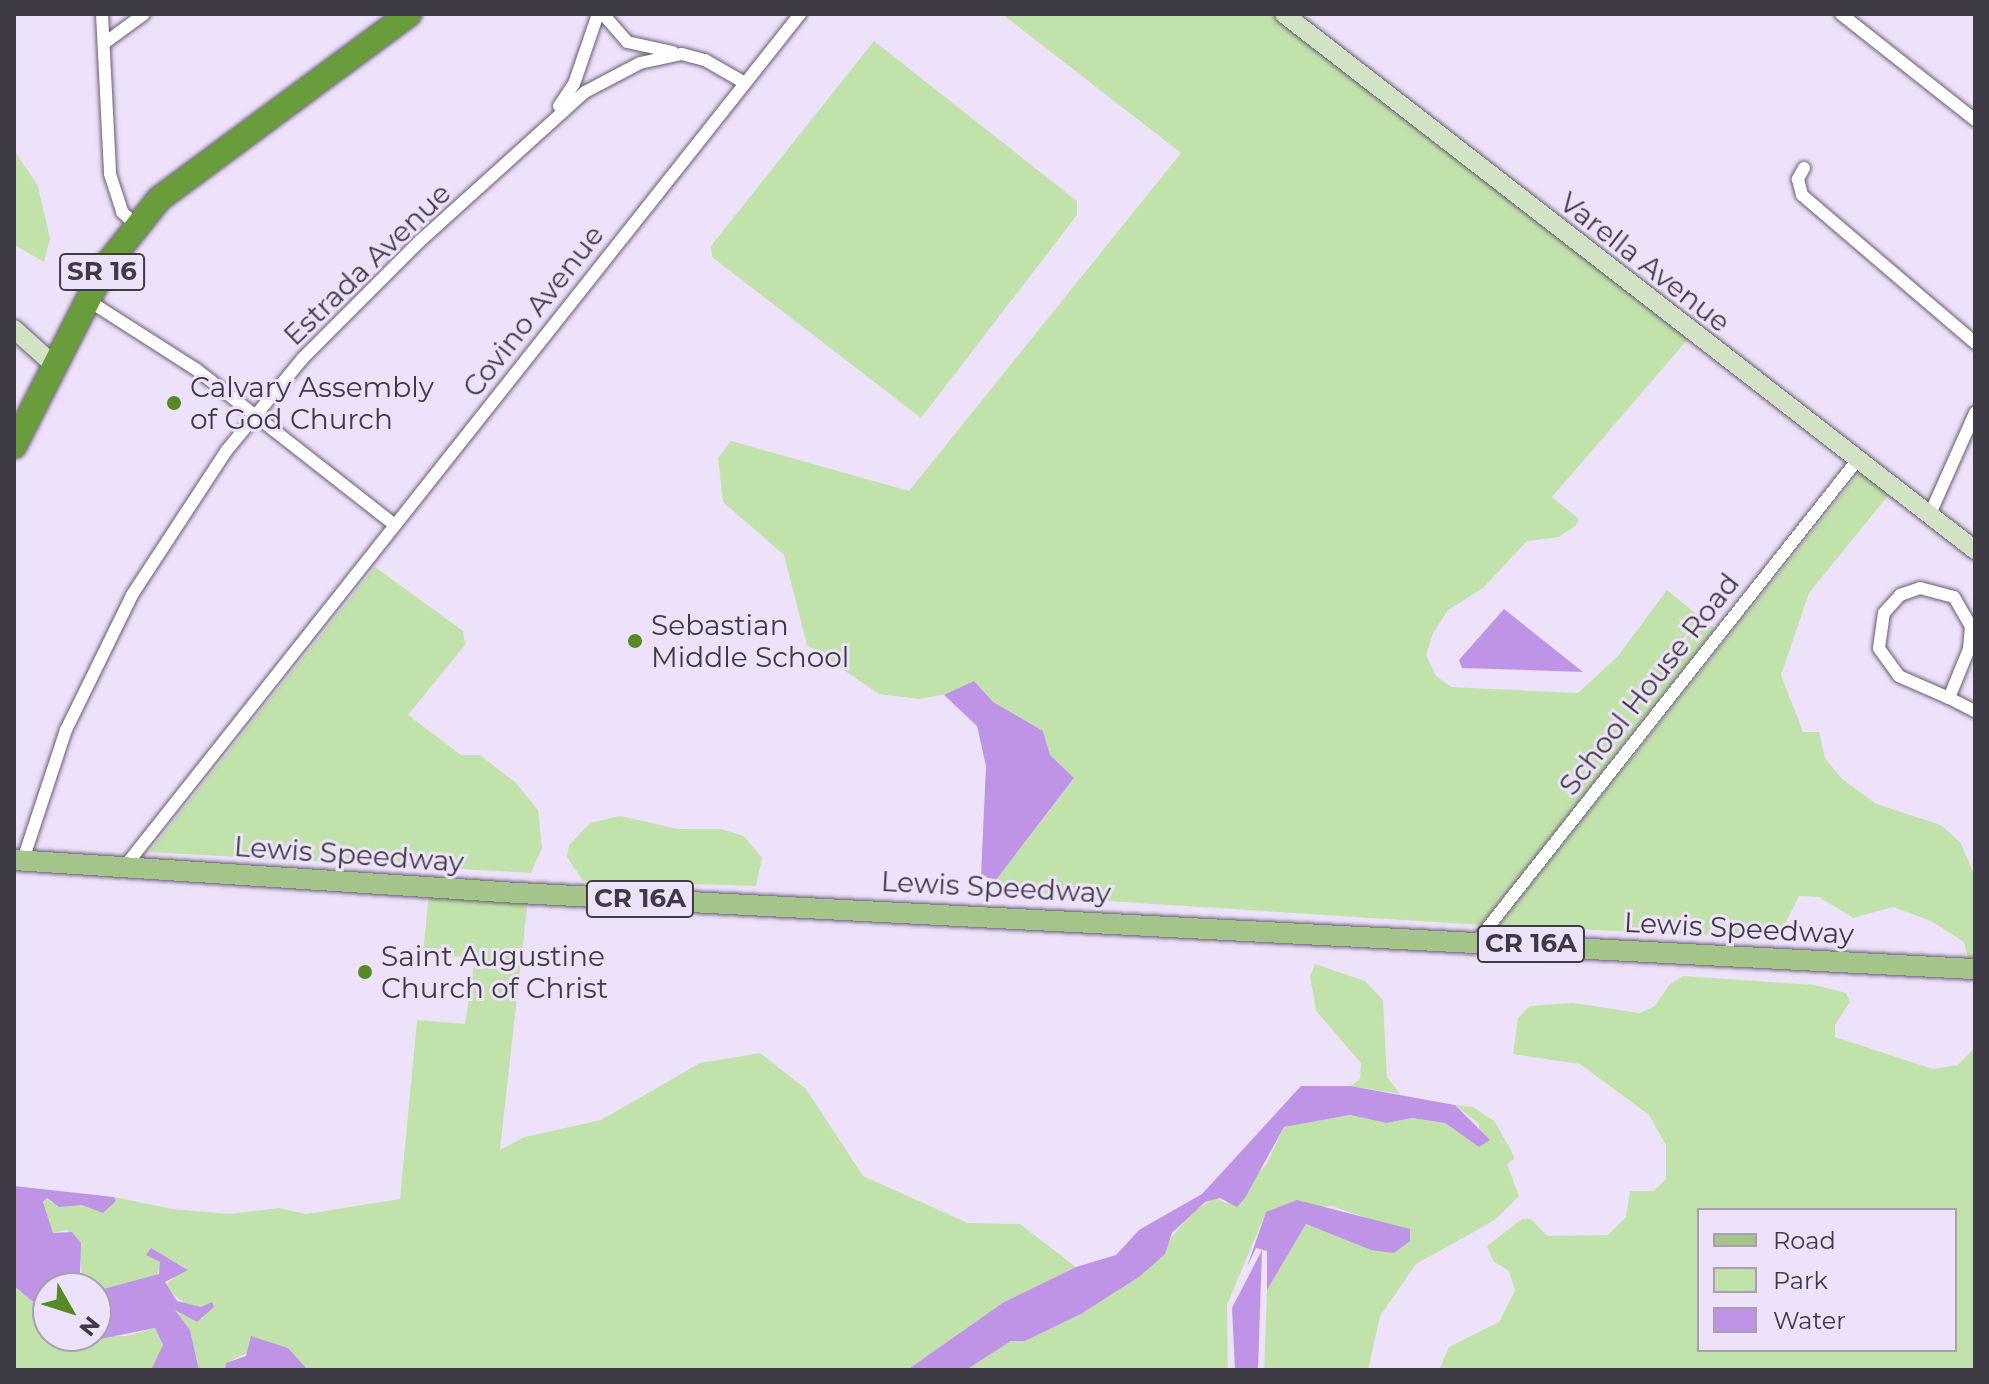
<!DOCTYPE html>
<html>
<head>
<meta charset="utf-8">
<style>
  body { margin:0 }
  #map { position:relative; width:1989px; height:1384px; overflow:hidden; background:#eee2fb; font-family:Montserrat,sans-serif }
  div>[style] { position:absolute }
  .green>* { inset:0; background:#c2e2ac }
  .water>* { inset:0; background:#bf94e6 }
  .roads { filter:drop-shadow(0 0 2px #665c71) drop-shadow(0 0 2px #665c71) }
  .street>* { height:12px; margin:-6px; padding:0 6px; transform-origin:6px; border-radius:6px; background:#fff }
  .secondary>* { height:18px; margin:-9px; padding:0 9px; transform-origin:9px; border-radius:9px; background:#d2e2c4 }
  .primary>* { height:20px; margin:-10px; padding:0 10px; transform-origin:10px; border-radius:10px; background:#a5c489 }
  .highway>* { height:24px; margin:-12px; padding:0 12px; transform-origin:12px; border-radius:12px; background:#699d3b }
  .dots>* { width:22px; height:22px; translate:-50% -50%; box-sizing:border-box; border:4px solid #eee2fb; border-radius:50% }
  span { translate:-50% -50%; white-space:nowrap; text-align:center; line-height:1.15; -webkit-text-stroke:6px #eee2fb; paint-order:stroke }
  .shield-label span { padding:2px 6px; background:#eee2fb; border:2px solid; border-radius:6px; -webkit-text-stroke-width:0 }
  .shield-label { font-size:26px; color:#3f3b44; font-weight:700 }
  .street-label { font-size:28px; color:#3f3b44 }
  .poi-label { font-size:28px; color:#3f3b44 }
  .left { translate:0 -50%; text-align:left }
  .frame { position:absolute; inset:0; border:16px solid #3f3b44; pointer-events:none }
  .legend { position:absolute; left:1697px; top:1208px; width:260px; height:144px; box-sizing:border-box; background:#eee2fb; border:2px solid #a89fb2; margin:0; padding:10px 14px; list-style:none; font-size:24px; color:#3f3b44 }
  .legend li { display:flex; align-items:center; gap:16px; height:40px }
  .legend b { width:40px; border:2px solid #a89fb2 }
  .north { position:absolute; left:32px; top:1272px; width:80px; height:80px; box-sizing:border-box; background:#eee2fb; border:2px solid #a89fb2; border-radius:50%; rotate:129deg; font-size:22px; font-weight:700; line-height:32px; text-align:center; color:#3f3b44 }
  .north::after { content:''; display:block; margin:auto; width:28px; height:36px; background:#568a22; clip-path:polygon(50% 0,100% 100%,50% 72%,0 100%) }
</style>
</head>
<body>
<div id="map">
  <div class="green">
    <i style="clip-path:polygon(1002px 14px,1275px 14px,1688px 339px,1552px 497px,1579px 519px,1576px 525px,1559px 537px,1527px 541px,1483px 588px,1448px 610px,1433px 633px,1426px 655px,1436px 676px,1451px 687px,1578px 693px,1618px 656px,1667px 590px,1715px 629px,1482px 925px,996px 894px,996px 880px,1074px 779px,1050px 755px,1043px 731px,993px 702px,974px 681px,952px 693px,919px 699px,879px 694px,807px 645px,784px 555px,723px 502px,718px 458px,731px 441px,909px 491px,1181px 153px)"></i>
    <i style="clip-path:polygon(874px 41px,1077px 201px,1077px 215px,921px 418px,712px 257px,711px 246px)"></i>
    <i style="clip-path:polygon(14px 150px,38px 186px,50px 239px,44px 262px,14px 245px)"></i>
    <i style="clip-path:polygon(1863px 468px,1891px 492px,1809px 593px,1781px 675px,1803px 732px,1819px 732px,1825px 758px,1841px 778px,1876px 804px,1941px 825px,1960px 842px,1975px 876px,1975px 963px,1969px 963px,1964px 942px,1931px 921px,1893px 907px,1853px 918px,1819px 897px,1799px 896px,1778px 938px,1498px 926px)"></i>
    <i style="clip-path:polygon(375px 567px,463px 631px,465px 645px,408px 715px,461px 755px,480px 755px,516px 783px,538px 810px,542px 848px,531px 873px,149px 852px)"></i>
    <i style="clip-path:polygon(620px 816px,678px 829px,721px 829px,744px 836px,762px 858px,756px 886px,583px 881px,567px 857px,569px 845px,590px 823px)"></i>
    <i style="clip-path:polygon(429px 893px,528px 899px,500px 1150px,525px 1137px,601px 1120px,700px 1063px,760px 1053px,806px 1089px,863px 1176px,968px 1223px,1020px 1224px,1076px 1267px,1004px 1302px,907px 1370px,308px 1370px,288px 1348px,247px 1353px,230px 1361px,225px 1370px,199px 1370px,190px 1330px,175px 1310px,202px 1319px,211px 1303px,201px 1307px,184px 1303px,164px 1286px,186px 1268px,151px 1249px,161px 1265px,156px 1278px,101px 1292px,90px 1288px,82px 1280px,80px 1257px,67px 1230px,53px 1233px,43px 1203px,47px 1198px,52px 1203px,83px 1205px,116px 1202px,114px 1197px,172px 1209px,228px 1214px,279px 1208px,306px 1214px,400px 1199px,417px 1020px,465px 1024px,475px 958px,423px 954px)"></i>
    <i style="clip-path:polygon(1315px 964px,1365px 981px,1383px 1000px,1387px 1077px,1400px 1094px,1350px 1086px,1360px 1079px,1361px 1063px,1316px 1011px,1310px 976px)"></i>
    <i style="clip-path:polygon(evenodd,1683px 976px,1815px 985px,1846px 993px,1850px 1002px,1835px 1025px,1835px 1037px,1933px 1069px,1958px 1065px,1975px 1047px,1975px 992px,1975px 1370px,1439px 1370px,1449px 1347px,1499px 1322px,1515px 1291px,1509px 1271px,1493px 1261px,1487px 1246px,1522px 1219px,1531px 1219px,1547px 1236px,1608px 1235px,1626px 1217px,1630px 1191px,1654px 1191px,1666px 1179px,1666px 1145px,1649px 1115px,1580px 1064px,1513px 1054px,1518px 1018px,1530px 1006px,1573px 1003px,1640px 1013px,1655px 1006px,1670px 984px,1683px 976px,1699px 1210px,1955px 1210px,1955px 1350px,1699px 1350px,1699px 1210px)"></i>
    <i style="clip-path:polygon(1455px 1105px,1473px 1107px,1494px 1121px,1511px 1150px,1514px 1159px,1507px 1164px,1519px 1196px,1495px 1220px,1416px 1264px,1380px 1316px,1368px 1370px,1264px 1370px,1267px 1290px,1306px 1224px,1371px 1250px,1387px 1251px,1393px 1227px,1332px 1206px,1266px 1212px,1227px 1305px,1228px 1370px,966px 1370px,1011px 1341px,1025px 1341px,1081px 1314px,1139px 1277px,1193px 1211px,1215px 1198px,1226px 1203px,1266px 1165px,1284px 1127px,1350px 1115px,1387px 1123px,1412px 1118px,1445px 1123px,1479px 1147px,1479px 1124px)"></i>
    <i style="clip-path:polygon(14px 1286px,48px 1314px,48px 1336px,126px 1336px,155px 1328px,163px 1345px,157px 1361px,151px 1370px,14px 1370px)"></i>
  </div>
  <div class="water">
    <i style="clip-path:polygon(1504px 609px,1583px 672px,1462px 668px,1459px 660px)"></i>
    <i style="clip-path:polygon(974px 681px,993px 702px,1043px 731px,1050px 755px,1074px 778px,996px 880px,981px 876px,986px 766px,977px 726px,944px 695px)"></i>
    <i style="clip-path:polygon(1301px 1086px,1350px 1086px,1455px 1105px,1490px 1140px,1479px 1147px,1445px 1123px,1412px 1118px,1387px 1123px,1350px 1115px,1284px 1127px,1245px 1198px,1237px 1207px,1220px 1198px,1205px 1202px,1172px 1233px,1165px 1254px,1139px 1277px,1081px 1314px,1025px 1341px,1011px 1341px,966px 1370px,907px 1370px,1004px 1302px,1076px 1267px,1116px 1255px,1139px 1230px,1202px 1194px)"></i>
    <i style="clip-path:polygon(14px 1186px,114px 1197px,116px 1201px,103px 1213px,82px 1205px,59px 1207px,47px 1198px,43px 1202px,53px 1233px,72px 1232px,81px 1243px,80px 1273px,90px 1288px,48px 1288px,48px 1314px,14px 1286px)"></i>
    <i style="clip-path:polygon(1297px 1200px,1410px 1229px,1410px 1241px,1394px 1253px,1371px 1250px,1306px 1224px,1267px 1290px,1267px 1251px,1256px 1248px,1247px 1267px,1266px 1212px)"></i>
    <i style="clip-path:polygon(151px 1248px,188px 1270px,165px 1282px,177px 1301px,201px 1307px,212px 1302px,214px 1307px,197px 1322px,175px 1310px,190px 1330px,199px 1370px,151px 1370px,163px 1345px,155px 1328px,100px 1339px,87px 1336px,96px 1336px,96px 1291px,159px 1274px,160px 1262px,146px 1255px)"></i>
    <i style="clip-path:polygon(1262px 1250px,1258px 1370px,1235px 1370px,1232px 1308px)"></i>
    <i style="clip-path:polygon(251px 1336px,288px 1348px,308px 1370px,225px 1370px,226px 1363px,246px 1356px)"></i>
  </div>
  <div class="roads">
    <div class="street">
      <i style="left:102px;top:14px;width:160px;rotate:87.1deg"></i>
      <i style="left:110px;top:174px;width:40px;rotate:72deg"></i>
      <i style="left:122px;top:212px;width:19px;rotate:43deg"></i>
      <i style="left:603px;top:14px;width:37px;rotate:49deg"></i>
      <i style="left:627px;top:42px;width:47px;rotate:12.3deg"></i>
      <i style="left:1841px;top:14px;width:171px;rotate:38.3deg"></i>
      <i style="left:106px;top:42px;width:47px;rotate:-36.4deg"></i>
      <i style="left:559px;top:106px;width:27px;rotate:-56deg"></i>
      <i style="left:574px;top:84px;width:74px;rotate:-71.1deg"></i>
      <i style="left:1804px;top:168px;width:13px;rotate:119deg"></i>
      <i style="left:1798px;top:179px;width:16px;rotate:76deg"></i>
      <i style="left:1802px;top:195px;width:228px;rotate:40.5deg"></i>
      <i style="left:86px;top:299px;width:132px;rotate:32.6deg"></i>
      <i style="left:197px;top:370px;width:251px;rotate:38.1deg"></i>
      <i style="left:1930px;top:514px;width:111px;rotate:-66deg"></i>
      <i style="left:1920px;top:588px;width:35px;rotate:15deg"></i>
      <i style="left:1954px;top:597px;width:34px;rotate:60deg"></i>
      <i style="left:1971px;top:626px;width:23px;rotate:95deg"></i>
      <i style="left:1969px;top:649px;width:53px;rotate:112.2deg"></i>
      <i style="left:1949px;top:698px;width:55px;rotate:-156.3deg"></i>
      <i style="left:1899px;top:676px;width:34px;rotate:-126deg"></i>
      <i style="left:1879px;top:648px;width:35px;rotate:-82deg"></i>
      <i style="left:1884px;top:613px;width:24px;rotate:-48deg"></i>
      <i style="left:1900px;top:595px;width:21px;rotate:-19deg"></i>
      <i style="left:1949px;top:698px;width:29px;rotate:27deg"></i>
      <i style="left:23px;top:860px;width:137px;rotate:-71.7deg"></i>
      <i style="left:66px;top:730px;width:150px;rotate:-63.9deg"></i>
      <i style="left:132px;top:595px;width:173px;rotate:-56.8deg"></i>
      <i style="left:227px;top:450px;width:119px;rotate:-50.4deg"></i>
      <i style="left:303px;top:358px;width:165px;rotate:-45deg"></i>
      <i style="left:420px;top:241px;width:222px;rotate:-42.1deg"></i>
      <i style="left:585px;top:92px;width:62px;rotate:-27.8deg"></i>
      <i style="left:640px;top:63px;width:43px;rotate:-12.1deg"></i>
      <i style="left:682px;top:54px;width:24px;rotate:15deg"></i>
      <i style="left:705px;top:60px;width:46px;rotate:29.9deg"></i>
      <i style="left:126px;top:865px;width:1086px;rotate:-51.62deg"></i>
      <i style="left:1478px;top:940px;width:614px;rotate:-51.68deg"></i>
    </div>
    <div class="secondary">
      <i style="left:1284px;top:14px;width:875px;rotate:37.8deg"></i>
      <i style="left:14px;top:329px;width:54px;rotate:42deg"></i>
    </div>
    <div class="primary">
      <i style="left:14px;top:860px;width:505px;rotate:3.75deg"></i>
      <i style="left:518px;top:893px;width:1459px;rotate:2.99deg"></i>
    </div>
    <div class="highway">
      <i style="left:14px;top:446px;width:201px;rotate:-63.1deg"></i>
      <i style="left:105px;top:267px;width:87px;rotate:-51.5deg"></i>
      <i style="left:159px;top:199px;width:311px;rotate:-36.5deg"></i>
    </div>
  </div>
  <div class="dots">
    <i style="left:174px;top:403px;background:#568a22"></i>
    <i style="left:635px;top:641px;background:#568a22"></i>
    <i style="left:365px;top:972px;background:#568a22"></i>
  </div>
  <div class="shield-label">
    <span style="left:102px;top:272px">SR 16</span>
    <span style="left:640px;top:899px">CR 16A</span>
    <span style="left:1531px;top:944px">CR 16A</span>
  </div>
  <div class="street-label">
    <span style="left:1645px;top:262px;rotate:38deg">Varella Avenue</span>
    <span style="left:367px;top:264px;rotate:-44deg">Estrada Avenue</span>
    <span style="left:533px;top:311px;rotate:-52deg">Covino Avenue</span>
    <span style="left:1649px;top:684px;rotate:-52deg">School House Road</span>
    <span style="left:349px;top:854px;rotate:4deg">Lewis Speedway</span>
    <span style="left:996px;top:887px;rotate:3deg">Lewis Speedway</span>
    <span style="left:1739px;top:928px;rotate:3deg">Lewis Speedway</span>
  </div>
  <div class="poi-label">
    <span class="left" style="left:190px;top:403px">Calvary Assembly<br>of God Church</span>
    <span class="left" style="left:651px;top:641px">Sebastian<br>Middle School</span>
    <span class="left" style="left:381px;top:972px">Saint Augustine<br>Church of Christ</span>
  </div>
  <div class="frame"></div>
  <ul class="legend">
  <li><b style="height:10px;background:#a5c489"></b>Road</li>
  <li><b style="height:22px;background:#c2e2ac"></b>Park</li>
  <li><b style="height:22px;background:#bf94e6"></b>Water</li>
  </ul>
  <div class="north">N</div>
</div>
</body>
</html>
